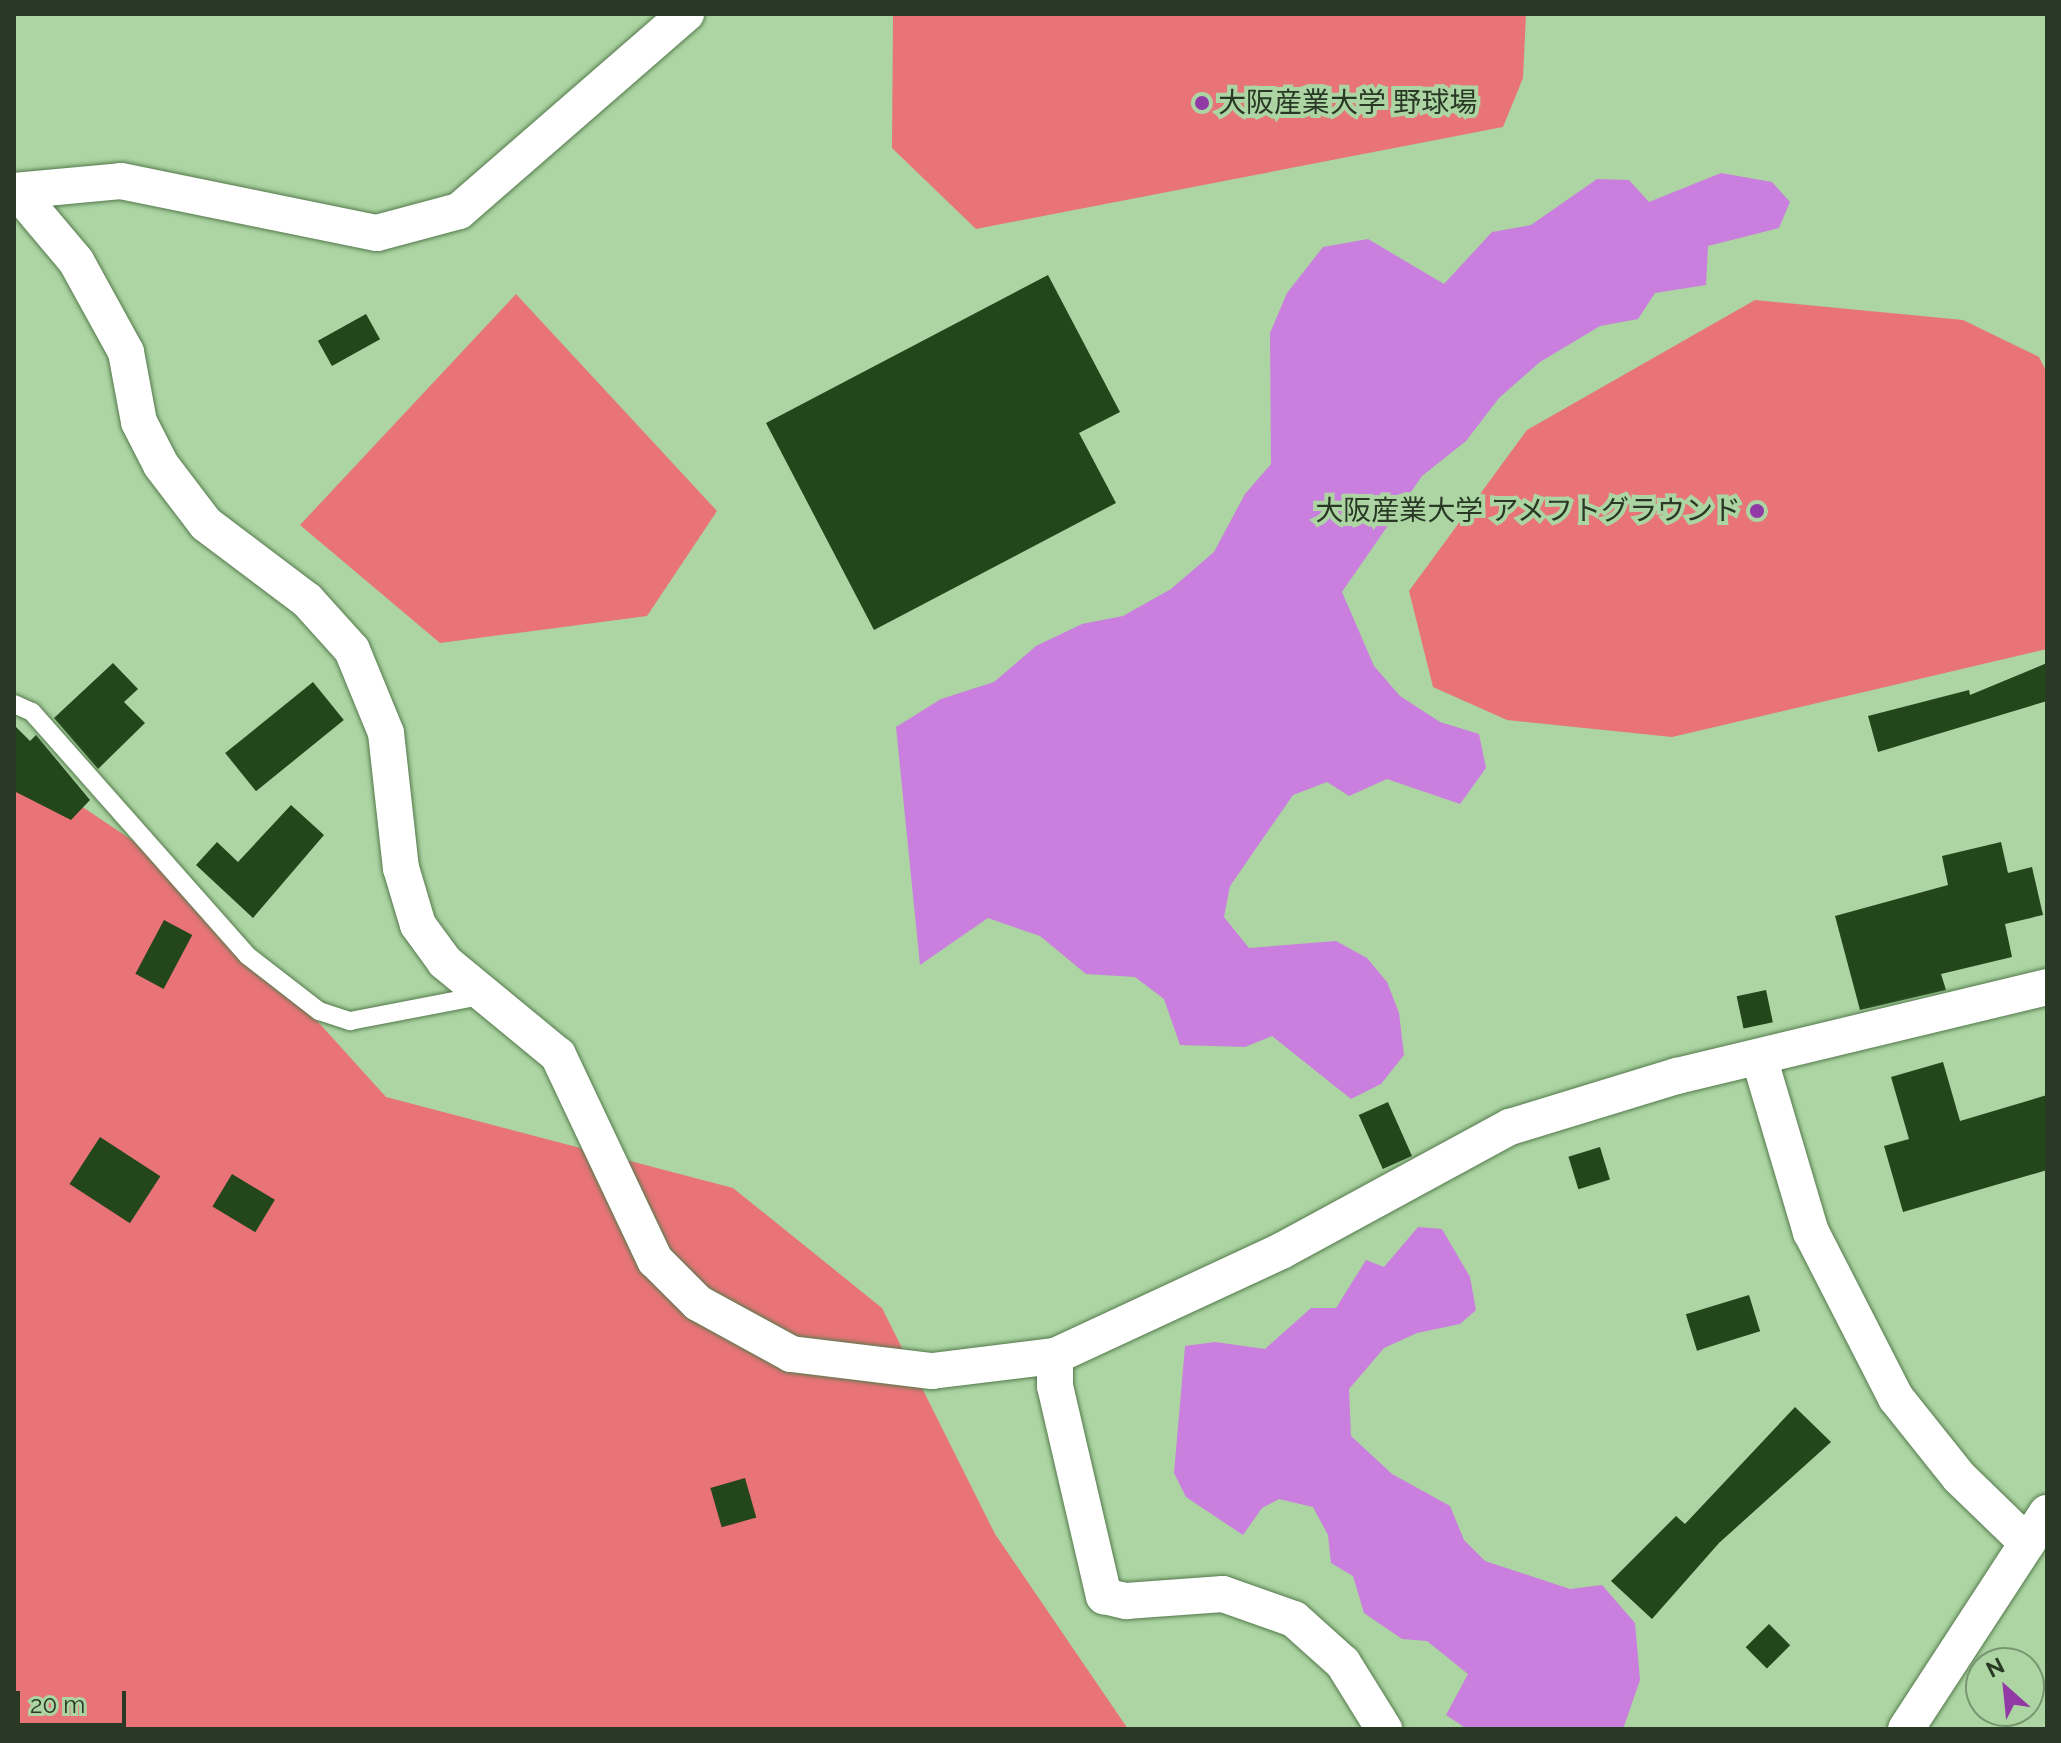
<!DOCTYPE html>
<html>
<head>
<meta charset="utf-8">
<style>
  body { margin:0 }
  #map { position:relative; width:2061px; height:1743px; overflow:hidden; background:#acd5a3; font-family:Raleway,"Noto Sans JP",sans-serif }
  div>[style] { position:absolute }
  .green>* { inset:0; background:#e87478 }
  .water>* { inset:0; background:#ca7edd }
  .building>* { inset:0; background:#23461b; transform-origin:0 0 }
  .roads { filter:drop-shadow(0 0 2px #54794b) drop-shadow(0 0 2px #54794b) }
  .lane>* { height:18px; margin:-9px; padding:0 9px; transform-origin:9px; border-radius:9px; background:#fff }
  .street>* { height:36px; margin:-18px; padding:0 18px; transform-origin:18px; border-radius:18px; background:#fff }
  .dots>* { width:22px; height:22px; translate:-50% -50%; box-sizing:border-box; border:4px solid #acd5a3; border-radius:50% }
  span { translate:-50% -50%; white-space:nowrap; text-align:center; line-height:1.15; -webkit-text-stroke:8px #acd5a3; paint-order:stroke }
  .poi-label { font-size:28px; color:#293925 }
  .left { translate:0 -50%; text-align:left }
  .right { translate:-100% -50%; text-align:right }
  .frame { position:absolute; inset:0; border:16px solid #293925; pointer-events:none }
  .north { position:absolute; left:1965px; top:1647px; width:80px; height:80px; box-sizing:border-box; background:#acd5a3; border:2px solid #789771; border-radius:50%; rotate:333deg; font-size:22px; font-weight:700; line-height:32px; text-align:center; color:#293925 }
  .north::after { content:''; display:block; margin:auto; width:28px; height:36px; background:#9139a5; clip-path:polygon(50% 0,100% 100%,50% 72%,0 100%) }
  .scale { position:absolute; left:16px; top:1691px; width:110px; height:36px; box-sizing:border-box; border:4px solid #293925; border-top:0; padding-left:10px; font-size:24px; line-height:28px; white-space:nowrap; color:#293925; -webkit-text-stroke:6px #acd5a3; paint-order:stroke }
</style>
</head>
<body>
<div id="map">
  <div class="green">
    <i style="clip-path:polygon(893px 14px,1526px 14px,1523px 78px,1503px 127px,976px 229px,892px 148px)"></i>
    <i style="clip-path:polygon(516px 294px,717px 511px,647px 616px,440px 643px,300px 525px)"></i>
    <i style="clip-path:polygon(1755px 300px,1963px 320px,2039px 357px,2047px 373px,2047px 649px,1672px 737px,1507px 720px,1433px 687px,1409px 591px,1527px 430px)"></i>
    <i style="clip-path:polygon(14px 761px,187px 877px,386px 1097px,733px 1188px,882px 1308px,995px 1534px,1128px 1729px,14px 1729px)"></i>
  </div>
  <div class="water">
    <i style="clip-path:polygon(1721px 173px,1772px 182px,1790px 202px,1779px 228px,1708px 246px,1706px 285px,1655px 293px,1638px 319px,1600px 326px,1540px 362px,1499px 398px,1466px 441px,1422px 476px,1342px 592px,1374px 666px,1400px 696px,1440px 722px,1479px 734px,1486px 768px,1460px 804px,1387px 779px,1349px 796px,1327px 782px,1293px 795px,1230px 886px,1224px 917px,1249px 948px,1336px 941px,1367px 958px,1387px 982px,1399px 1013px,1404px 1055px,1381px 1084px,1351px 1099px,1272px 1036px,1245px 1047px,1180px 1045px,1164px 999px,1135px 977px,1086px 974px,1040px 936px,988px 918px,920px 965px,896px 727px,941px 699px,994px 682px,1036px 646px,1082px 624px,1123px 616px,1171px 589px,1214px 552px,1245px 494px,1271px 464px,1270px 333px,1287px 293px,1323px 247px,1368px 239px,1444px 284px,1492px 232px,1531px 225px,1597px 179px,1629px 180px,1649px 202px)"></i>
    <i style="clip-path:polygon(1418px 1227px,1442px 1229px,1470px 1277px,1476px 1310px,1460px 1324px,1417px 1333px,1384px 1348px,1349px 1389px,1351px 1436px,1392px 1474px,1450px 1506px,1464px 1540px,1485px 1561px,1570px 1589px,1602px 1585px,1635px 1623px,1640px 1680px,1623px 1729px,1467px 1729px,1446px 1715px,1468px 1674px,1427px 1641px,1402px 1639px,1364px 1613px,1353px 1576px,1331px 1563px,1328px 1535px,1313px 1507px,1279px 1499px,1262px 1508px,1243px 1535px,1186px 1497px,1174px 1473px,1185px 1346px,1215px 1342px,1265px 1349px,1311px 1308px,1336px 1308px,1366px 1260px,1384px 1267px)"></i>
  </div>
  <div class="building">
    <i style="clip-path:polygon(1048px 275px,1120px 412px,1079px 433px,1116px 503px,874px 630px,766px 423px)"></i>
    <i style="left:366px;top:314px;width:29px;height:55px;rotate:61deg"></i>
    <i style="clip-path:polygon(113px 663px,138px 689px,124px 702px,145px 723px,98px 769px,54px 718px)"></i>
    <i style="clip-path:polygon(2047px 663px,2047px 701px,1878px 752px,1868px 716px,1969px 690px,1970px 695px)"></i>
    <i style="left:313px;top:682px;width:49px;height:113px;rotate:51deg"></i>
    <i style="clip-path:polygon(14px 725px,30px 741px,36px 735px,90px 800px,71px 820px,14px 791px)"></i>
    <i style="clip-path:polygon(291px 805px,324px 835px,253px 918px,196px 865px,217px 842px,238px 862px)"></i>
    <i style="clip-path:polygon(2001px 842px,2008px 873px,2032px 867px,2043px 915px,2005px 924px,2012px 957px,1941px 974px,1946px 990px,1860px 1010px,1835px 916px,1948px 885px,1942px 856px)"></i>
    <i style="left:164px;top:920px;width:32px;height:61px;rotate:28deg"></i>
    <i style="left:1766px;top:990px;width:33px;height:30px;rotate:78deg"></i>
    <i style="clip-path:polygon(1943px 1062px,1960px 1121px,2047px 1095px,2047px 1170px,1903px 1212px,1884px 1146px,1909px 1139px,1891px 1077px)"></i>
    <i style="left:1388px;top:1102px;width:59px;height:32px;rotate:66deg"></i>
    <i style="left:100px;top:1137px;width:72px;height:56px;rotate:33deg"></i>
    <i style="left:1600px;top:1147px;width:34px;height:33px;rotate:73deg"></i>
    <i style="left:232px;top:1174px;width:50px;height:38px;rotate:31deg"></i>
    <i style="left:1749px;top:1295px;width:38px;height:66px;rotate:73deg"></i>
    <i style="clip-path:polygon(1795px 1407px,1831px 1442px,1719px 1543px,1652px 1619px,1611px 1581px,1676px 1516px,1685px 1524px)"></i>
    <i style="left:745px;top:1478px;width:41px;height:36px;rotate:74deg"></i>
    <i style="left:1769px;top:1624px;width:30px;height:33px;rotate:45deg"></i>
  </div>
  <div class="roads">
    <div class="lane">
      <i style="left:14px;top:704px;width:20px;rotate:24deg"></i>
      <i style="left:32px;top:712px;width:326px;rotate:48.5deg"></i>
      <i style="left:248px;top:956px;width:90px;rotate:37.8deg"></i>
      <i style="left:319px;top:1011px;width:33px;rotate:18deg"></i>
      <i style="left:350px;top:1021px;width:137px;rotate:-10.9deg"></i>
    </div>
    <div class="street">
      <i style="left:14px;top:191px;width:107px;rotate:-5.3deg"></i>
      <i style="left:121px;top:181px;width:261px;rotate:11.5deg"></i>
      <i style="left:377px;top:233px;width:85px;rotate:-15deg"></i>
      <i style="left:459px;top:211px;width:301px;rotate:-41deg"></i>
      <i style="left:17px;top:191px;width:92px;rotate:49.9deg"></i>
      <i style="left:76px;top:261px;width:104px;rotate:61.2deg"></i>
      <i style="left:126px;top:352px;width:71px;rotate:79.5deg"></i>
      <i style="left:139px;top:422px;width:48px;rotate:62.9deg"></i>
      <i style="left:161px;top:465px;width:74px;rotate:52.7deg"></i>
      <i style="left:206px;top:524px;width:126px;rotate:37deg"></i>
      <i style="left:307px;top:600px;width:67px;rotate:48deg"></i>
      <i style="left:352px;top:650px;width:90px;rotate:67.7deg"></i>
      <i style="left:386px;top:733px;width:136px;rotate:83.7deg"></i>
      <i style="left:401px;top:868px;width:59px;rotate:73.4deg"></i>
      <i style="left:418px;top:925px;width:46px;rotate:53.9deg"></i>
      <i style="left:445px;top:962px;width:146px;rotate:39.5deg"></i>
      <i style="left:558px;top:1055px;width:227px;rotate:64.7deg"></i>
      <i style="left:655px;top:1260px;width:61px;rotate:45deg"></i>
      <i style="left:698px;top:1303px;width:106px;rotate:28.7deg"></i>
      <i style="left:791px;top:1354px;width:142px;rotate:6.9deg"></i>
      <i style="left:932px;top:1371px;width:124px;rotate:-7deg"></i>
      <i style="left:1055px;top:1356px;width:251px;rotate:-24.9deg"></i>
      <i style="left:1283px;top:1250px;width:258px;rotate:-28.5deg"></i>
      <i style="left:1510px;top:1127px;width:175px;rotate:-17deg"></i>
      <i style="left:1677px;top:1076px;width:381px;rotate:-13.5deg"></i>
      <i style="left:1759px;top:1057px;width:183px;rotate:73.5deg"></i>
      <i style="left:1811px;top:1232px;width:186px;rotate:62.9deg"></i>
      <i style="left:1896px;top:1398px;width:101px;rotate:51.4deg"></i>
      <i style="left:1959px;top:1477px;width:95px;rotate:44.1deg"></i>
      <i style="left:1055px;top:1356px;width:30px;rotate:90deg"></i>
      <i style="left:1055px;top:1386px;width:216px;rotate:76.9deg"></i>
      <i style="left:1104px;top:1596px;width:23px;rotate:13deg"></i>
      <i style="left:1126px;top:1601px;width:97px;rotate:-4.1deg"></i>
      <i style="left:1223px;top:1594px;width:75px;rotate:19.4deg"></i>
      <i style="left:1294px;top:1619px;width:66px;rotate:41.9deg"></i>
      <i style="left:1343px;top:1663px;width:78px;rotate:58.2deg"></i>
      <i style="left:1906px;top:1729px;width:258px;rotate:-56.9deg"></i>
    </div>
  </div>
  <div class="dots">
    <i style="left:1202px;top:103px;background:#9139a5"></i>
    <i style="left:1757px;top:511px;background:#9139a5"></i>
  </div>
  <div class="poi-label">
    <span class="left" style="left:1218px;top:103px">大阪産業大学 野球場</span>
    <span class="right" style="left:1741px;top:511px">大阪産業大学 アメフトグラウンド</span>
  </div>
  <div class="frame"></div>
  <div class="north">N</div>
  <div class="scale">20 m</div>
</div>
</body>
</html>
